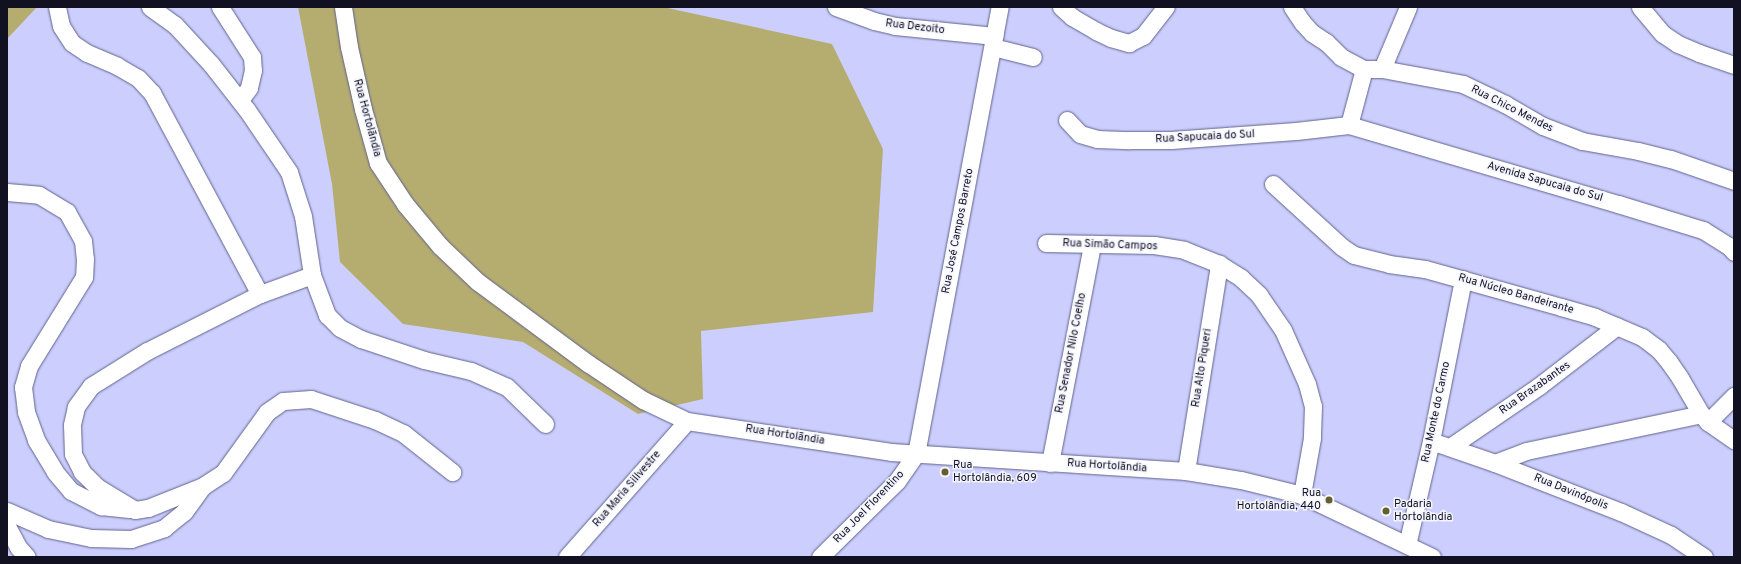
<!DOCTYPE html>
<html>
<head>
<meta charset="utf-8">
<style>
  body { margin:0 }
  #map { position:relative; width:1741px; height:564px; overflow:hidden; background:#cccffe; font-family:Overpass,sans-serif }
  div>[style] { position:absolute }
  .green>* { inset:0; background:#b5ad70 }
  .roads { filter:drop-shadow(0 0 1px #61638b) drop-shadow(0 0 1px #61638b) }
  .minor>* { height:17px; margin:-8.5px; padding:0 8.5px; transform-origin:8.5px; border-radius:8.5px; background:#fff }
  .dots>* { width:11px; height:11px; translate:-50% -50%; box-sizing:border-box; border:2px solid #f3f4fd; border-radius:50% }
  span { translate:-50% -50%; white-space:nowrap; text-align:center; line-height:1.15; -webkit-text-stroke:3px #f3f4fd; paint-order:stroke }
  .street-label { font-size:11px; color:#111121 }
  .poi-label { font-size:11px; color:#111121 }
  .left { translate:0 -50%; text-align:left }
  .right { translate:-100% -50%; text-align:right }
  .frame { position:absolute; inset:0; border:8px solid #111121; pointer-events:none }
</style>
</head>
<body>
<div id="map">
  <div class="green">
    <i style="clip-path:polygon(7px 7px,37px 7px,7px 39px)"></i>
    <i style="clip-path:polygon(298px 7px,663px 7px,832px 44px,883px 149px,873px 312px,701px 331px,703px 399px,638px 414px,523px 342px,403px 324px,340px 262px,332px 184px)"></i>
  </div>
  <div class="roads">
    <div class="minor">
      <i style="left:57px;top:7px;width:19px;rotate:78deg"></i>
      <i style="left:61px;top:26px;width:20px;rotate:57deg"></i>
      <i style="left:72px;top:43px;width:18px;rotate:34deg"></i>
      <i style="left:87px;top:53px;width:33px;rotate:23deg"></i>
      <i style="left:117px;top:66px;width:24px;rotate:30deg"></i>
      <i style="left:138px;top:78px;width:21px;rotate:47deg"></i>
      <i style="left:152px;top:93px;width:228px;rotate:61.8deg"></i>
      <i style="left:150px;top:7px;width:31px;rotate:36deg"></i>
      <i style="left:175px;top:25px;width:53px;rotate:47.3deg"></i>
      <i style="left:211px;top:64px;width:58px;rotate:52deg"></i>
      <i style="left:247px;top:110px;width:75px;rotate:55.9deg"></i>
      <i style="left:289px;top:172px;width:46px;rotate:72.3deg"></i>
      <i style="left:303px;top:216px;width:60px;rotate:81.3deg"></i>
      <i style="left:312px;top:275px;width:43px;rotate:69.4deg"></i>
      <i style="left:327px;top:315px;width:18px;rotate:45deg"></i>
      <i style="left:340px;top:328px;width:24px;rotate:28deg"></i>
      <i style="left:361px;top:339px;width:66px;rotate:18.4deg"></i>
      <i style="left:424px;top:360px;width:48px;rotate:13.2deg"></i>
      <i style="left:471px;top:371px;width:39px;rotate:24deg"></i>
      <i style="left:507px;top:387px;width:53px;rotate:44.2deg"></i>
      <i style="left:220px;top:7px;width:59px;rotate:57.4deg"></i>
      <i style="left:252px;top:57px;width:13px;rotate:86deg"></i>
      <i style="left:253px;top:70px;width:18px;rotate:103deg"></i>
      <i style="left:249px;top:88px;width:15px;rotate:127deg"></i>
      <i style="left:343px;top:7px;width:40px;rotate:81.5deg"></i>
      <i style="left:349px;top:47px;width:64px;rotate:77.3deg"></i>
      <i style="left:363px;top:109px;width:56px;rotate:74.5deg"></i>
      <i style="left:378px;top:163px;width:49px;rotate:56.6deg"></i>
      <i style="left:405px;top:204px;width:55px;rotate:50.2deg"></i>
      <i style="left:440px;top:246px;width:52px;rotate:43.5deg"></i>
      <i style="left:478px;top:282px;width:138px;rotate:36.5deg"></i>
      <i style="left:589px;top:364px;width:65px;rotate:33.7deg"></i>
      <i style="left:643px;top:400px;width:49px;rotate:25.5deg"></i>
      <i style="left:687px;top:421px;width:206px;rotate:8.6deg"></i>
      <i style="left:891px;top:452px;width:296px;rotate:3.7deg"></i>
      <i style="left:1186px;top:471px;width:56px;rotate:9.3deg"></i>
      <i style="left:1241px;top:480px;width:63px;rotate:13.8deg"></i>
      <i style="left:1302px;top:495px;width:144px;rotate:25.5deg"></i>
      <i style="left:836px;top:7px;width:40px;rotate:20.2deg"></i>
      <i style="left:874px;top:21px;width:22px;rotate:13deg"></i>
      <i style="left:895px;top:26px;width:100px;rotate:5.7deg"></i>
      <i style="left:1061px;top:7px;width:15px;rotate:42deg"></i>
      <i style="left:1072px;top:17px;width:28px;rotate:30deg"></i>
      <i style="left:1096px;top:31px;width:17px;rotate:25deg"></i>
      <i style="left:1111px;top:38px;width:19px;rotate:16deg"></i>
      <i style="left:1129px;top:43px;width:16px;rotate:-27deg"></i>
      <i style="left:1143px;top:36px;width:37px;rotate:-52deg"></i>
      <i style="left:1292px;top:7px;width:18px;rotate:56deg"></i>
      <i style="left:1302px;top:22px;width:15px;rotate:48deg"></i>
      <i style="left:1312px;top:33px;width:17px;rotate:33deg"></i>
      <i style="left:1326px;top:42px;width:21px;rotate:45deg"></i>
      <i style="left:1341px;top:57px;width:26px;rotate:28deg"></i>
      <i style="left:1640px;top:7px;width:35px;rotate:50deg"></i>
      <i style="left:1663px;top:34px;width:18px;rotate:34deg"></i>
      <i style="left:1678px;top:44px;width:23px;rotate:23deg"></i>
      <i style="left:1699px;top:53px;width:37px;rotate:19deg"></i>
      <i style="left:993px;top:47px;width:41px;rotate:14deg"></i>
      <i style="left:1382px;top:69px;width:82px;rotate:10.5deg"></i>
      <i style="left:1463px;top:84px;width:47px;rotate:25.5deg"></i>
      <i style="left:1505px;top:104px;width:44px;rotate:30.1deg"></i>
      <i style="left:1543px;top:126px;width:42px;rotate:21deg"></i>
      <i style="left:1582px;top:141px;width:57px;rotate:10.1deg"></i>
      <i style="left:1638px;top:151px;width:34px;rotate:14deg"></i>
      <i style="left:1671px;top:159px;width:67px;rotate:19.2deg"></i>
      <i style="left:1067px;top:120px;width:19px;rotate:47deg"></i>
      <i style="left:1080px;top:134px;width:18px;rotate:16deg"></i>
      <i style="left:1097px;top:139px;width:33px;rotate:2deg"></i>
      <i style="left:1130px;top:140px;width:41px"></i>
      <i style="left:1171px;top:140px;width:125px;rotate:-4.1deg"></i>
      <i style="left:1296px;top:131px;width:53px;rotate:-6.5deg"></i>
      <i style="left:1349px;top:125px;width:280px;rotate:16.4deg"></i>
      <i style="left:1618px;top:204px;width:89px;rotate:17deg"></i>
      <i style="left:1703px;top:230px;width:31px;rotate:32deg"></i>
      <i style="left:1729px;top:246px;width:8px;rotate:50deg"></i>
      <i style="left:1349px;top:125px;width:58px;rotate:-75deg"></i>
      <i style="left:1364px;top:69px;width:18px"></i>
      <i style="left:1382px;top:69px;width:67px;rotate:-67.2deg"></i>
      <i style="left:1273px;top:184px;width:93px;rotate:42.4deg"></i>
      <i style="left:1342px;top:247px;width:14px;rotate:34deg"></i>
      <i style="left:1354px;top:255px;width:36px;rotate:14deg"></i>
      <i style="left:1389px;top:264px;width:36px;rotate:8deg"></i>
      <i style="left:1425px;top:269px;width:141px;rotate:15.6deg"></i>
      <i style="left:1561px;top:307px;width:35px;rotate:16deg"></i>
      <i style="left:1595px;top:317px;width:51px;rotate:23.1deg"></i>
      <i style="left:1642px;top:337px;width:21px;rotate:37deg"></i>
      <i style="left:1659px;top:350px;width:16px;rotate:50deg"></i>
      <i style="left:1669px;top:362px;width:19px;rotate:55deg"></i>
      <i style="left:1680px;top:378px;width:42px;rotate:59.7deg"></i>
      <i style="left:1701px;top:414px;width:11px;rotate:49deg"></i>
      <i style="left:1708px;top:422px;width:32px;rotate:35deg"></i>
      <i style="left:7px;top:192px;width:32px;rotate:5deg"></i>
      <i style="left:39px;top:195px;width:33px;rotate:31deg"></i>
      <i style="left:67px;top:212px;width:33px;rotate:61deg"></i>
      <i style="left:83px;top:241px;width:18px;rotate:84deg"></i>
      <i style="left:85px;top:259px;width:18px;rotate:93deg"></i>
      <i style="left:84px;top:277px;width:105px;rotate:121.7deg"></i>
      <i style="left:29px;top:366px;width:22px;rotate:106deg"></i>
      <i style="left:23px;top:387px;width:25px;rotate:83deg"></i>
      <i style="left:26px;top:412px;width:30px;rotate:70deg"></i>
      <i style="left:36px;top:440px;width:37px;rotate:59deg"></i>
      <i style="left:55px;top:472px;width:25px;rotate:50deg"></i>
      <i style="left:71px;top:491px;width:34px;rotate:27deg"></i>
      <i style="left:101px;top:506px;width:28px;rotate:6deg"></i>
      <i style="left:1046px;top:243px;width:108px;rotate:1.1deg"></i>
      <i style="left:1154px;top:245px;width:30px;rotate:9deg"></i>
      <i style="left:1184px;top:250px;width:38px;rotate:22deg"></i>
      <i style="left:1219px;top:264px;width:26px;rotate:32deg"></i>
      <i style="left:1241px;top:278px;width:25px;rotate:43deg"></i>
      <i style="left:1259px;top:295px;width:42px;rotate:55.6deg"></i>
      <i style="left:1283px;top:330px;width:59px;rotate:66deg"></i>
      <i style="left:1307px;top:384px;width:23px;rotate:75deg"></i>
      <i style="left:1313px;top:406px;width:32px;rotate:92deg"></i>
      <i style="left:1312px;top:438px;width:58px;rotate:100deg"></i>
      <i style="left:312px;top:275px;width:55px;rotate:159.9deg"></i>
      <i style="left:260px;top:294px;width:127px;rotate:153.2deg"></i>
      <i style="left:147px;top:351px;width:66px;rotate:148deg"></i>
      <i style="left:91px;top:386px;width:26px;rotate:126deg"></i>
      <i style="left:76px;top:407px;width:18px;rotate:103deg"></i>
      <i style="left:72px;top:425px;width:29px;rotate:88deg"></i>
      <i style="left:73px;top:454px;width:20px;rotate:63deg"></i>
      <i style="left:82px;top:472px;width:21px;rotate:45deg"></i>
      <i style="left:97px;top:487px;width:44px;rotate:31.2deg"></i>
      <i style="left:135px;top:510px;width:13px;rotate:-9deg"></i>
      <i style="left:148px;top:508px;width:59px;rotate:-21.8deg"></i>
      <i style="left:203px;top:486px;width:24px;rotate:-33deg"></i>
      <i style="left:223px;top:473px;width:75px;rotate:-54.2deg"></i>
      <i style="left:267px;top:412px;width:19px;rotate:-35deg"></i>
      <i style="left:283px;top:401px;width:28px;rotate:-4deg"></i>
      <i style="left:311px;top:399px;width:67px;rotate:18.2deg"></i>
      <i style="left:375px;top:420px;width:31px;rotate:25deg"></i>
      <i style="left:403px;top:433px;width:63px;rotate:38.5deg"></i>
      <i style="left:1708px;top:422px;width:37px;rotate:-45deg"></i>
      <i style="left:1431px;top:441px;width:68px;rotate:19deg"></i>
      <i style="left:1495px;top:463px;width:135px;rotate:21.3deg"></i>
      <i style="left:1621px;top:512px;width:55px;rotate:24.7deg"></i>
      <i style="left:1671px;top:535px;width:40px;rotate:34deg"></i>
      <i style="left:1450px;top:447px;width:108px;rotate:-34.4deg"></i>
      <i style="left:1539px;top:386px;width:98px;rotate:-37.6deg"></i>
      <i style="left:1050px;top:463px;width:223px;rotate:-79.1deg"></i>
      <i style="left:1495px;top:463px;width:33px;rotate:-21deg"></i>
      <i style="left:1526px;top:451px;width:179px;rotate:-11.9deg"></i>
      <i style="left:1186px;top:471px;width:210px;rotate:-80.9deg"></i>
      <i style="left:7px;top:511px;width:45px;rotate:23.7deg"></i>
      <i style="left:48px;top:529px;width:44px;rotate:11.8deg"></i>
      <i style="left:91px;top:538px;width:40px;rotate:1.4deg"></i>
      <i style="left:131px;top:539px;width:35px;rotate:-18deg"></i>
      <i style="left:164px;top:528px;width:26px;rotate:-39deg"></i>
      <i style="left:184px;top:512px;width:32px;rotate:-54deg"></i>
      <i style="left:7px;top:526px;width:24px;rotate:62deg"></i>
      <i style="left:18px;top:547px;width:13px;rotate:48deg"></i>
      <i style="left:1407px;top:545px;width:107px;rotate:-77deg"></i>
      <i style="left:1431px;top:441px;width:165px;rotate:-78.8deg"></i>
      <i style="left:567px;top:557px;width:181px;rotate:-48.6deg"></i>
      <i style="left:820px;top:557px;width:108px;rotate:-44.6deg"></i>
      <i style="left:897px;top:481px;width:33px;rotate:-55deg"></i>
      <i style="left:916px;top:454px;width:455px;rotate:-79.4deg"></i>
    </div>
  </div>
  <div class="dots">
    <i style="left:945px;top:472px;background:#655f2b"></i>
    <i style="left:1329px;top:500px;background:#655f2b"></i>
    <i style="left:1386px;top:511px;background:#655f2b"></i>
  </div>
  <div class="street-label">
    <span style="left:915px;top:27px;rotate:7deg">Rua Dezoito</span>
    <span style="left:1512px;top:109px;rotate:27deg">Rua Chico Mendes</span>
    <span style="left:367px;top:118px;rotate:75deg">Rua Hortolãndia</span>
    <span style="left:1205px;top:137px;rotate:-3deg">Rua Sapucaia do Sul</span>
    <span style="left:1545px;top:182px;rotate:16deg">Avenida Sapucaia do Sul</span>
    <span style="left:958px;top:231px;rotate:-79deg">Rua José Campos Barreto</span>
    <span style="left:1110px;top:245px;rotate:2deg">Rua Simão Campos</span>
    <span style="left:1516px;top:294px;rotate:16deg">Rua Núcleo Bandeirante</span>
    <span style="left:1071px;top:353px;rotate:-79deg">Rua Senador Nilo Coelho</span>
    <span style="left:1202px;top:368px;rotate:-81deg">Rua Alto Piqueri</span>
    <span style="left:1535px;top:388px;rotate:-35deg">Rua Brazabantes</span>
    <span style="left:1436px;top:412px;rotate:-78deg">Rua Monte do Carmo</span>
    <span style="left:785px;top:435px;rotate:9deg">Rua Hortolãndia</span>
    <span style="left:1107px;top:466px;rotate:4deg">Rua Hortolãndia</span>
    <span style="left:627px;top:489px;rotate:-49deg">Rua Maria Sillvestre</span>
    <span style="left:1571px;top:492px;rotate:22deg">Rua Davinópolis</span>
    <span style="left:869px;top:507px;rotate:-46deg">Rua Joel Florentino</span>
  </div>
  <div class="poi-label">
    <span class="left" style="left:953px;top:472px">Rua<br>Hortolândia, 609</span>
    <span class="right" style="left:1321px;top:500px">Rua<br>Hortolândia, 440</span>
    <span class="left" style="left:1394px;top:511px">Padaria<br>Hortolândia</span>
  </div>
  <div class="frame"></div>
</div>
</body>
</html>
